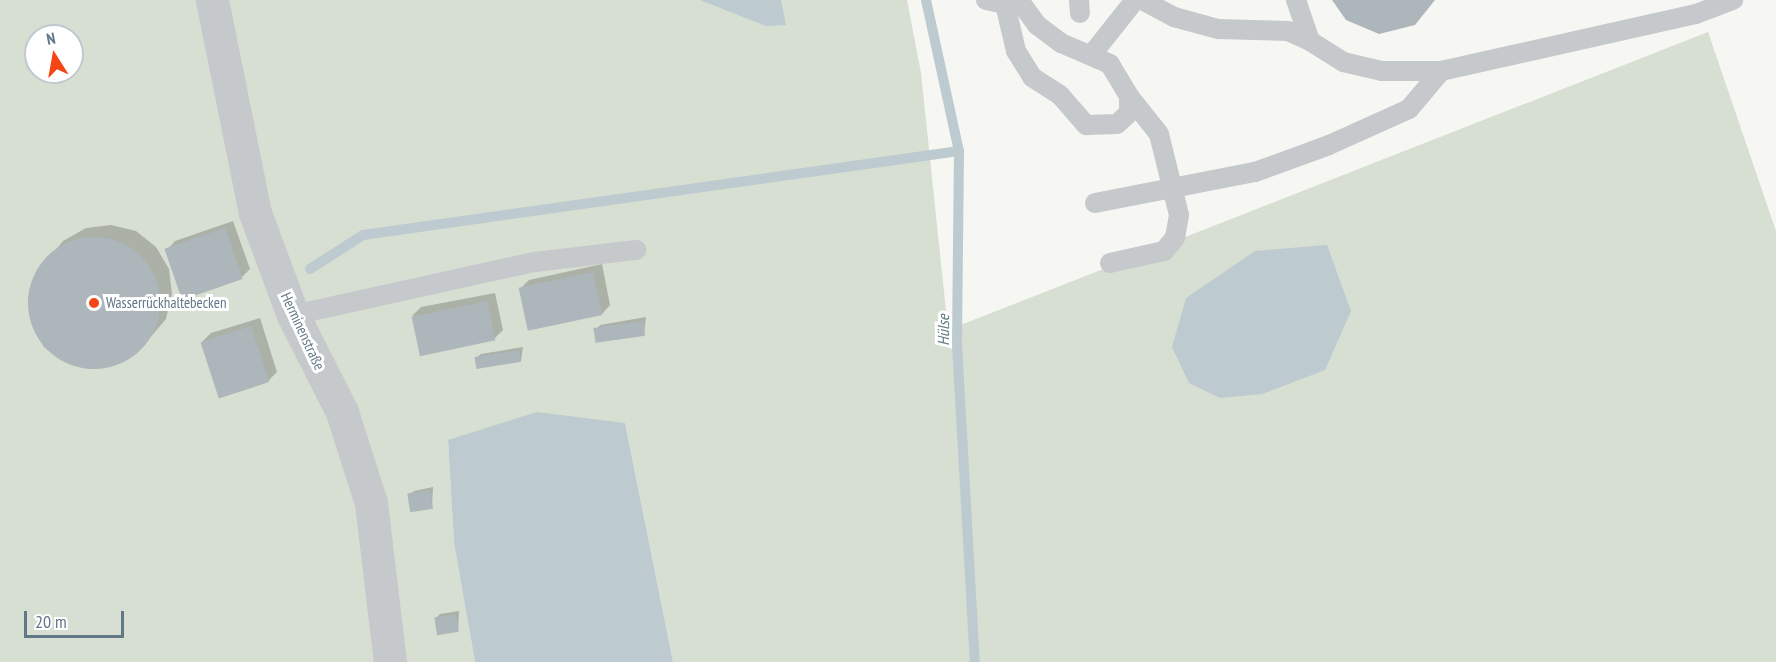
<!DOCTYPE html>
<html>
<head>
<meta charset="utf-8">
<style>
  body { margin:0 }
  #map { position:relative; width:1776px; height:662px; overflow:hidden; background:#f6f6f2; font-family:"PT Sans Narrow",sans-serif }
  div>[style] { position:absolute }
  .green>* { inset:0; background:#d7ded2 }
  .water>* { inset:0; background:#bdcacf }
  .shadow>* { inset:0; background:#0003 }
  .stream>* { height:10px; margin:-5px; padding:0 5px; transform-origin:5px; border-radius:5px; background:#bdcacf }
  .building>* { inset:0; background:#adb6bb; transform-origin:0 0 }
  .round { border-radius:50% }
  .service>* { height:20px; margin:-10px; padding:0 10px; transform-origin:10px; border-radius:10px; background:#c5c9cc }
  .minor>* { height:33px; margin:-16.5px; padding:0 16.5px; transform-origin:16.5px; border-radius:16.5px; background:#c5c9cc }
  .dots>* { width:16px; height:16px; translate:-50% -50%; box-sizing:border-box; border:3px solid #fff; border-radius:50% }
  span { translate:-50% -50%; white-space:nowrap; text-align:center; line-height:1.15; -webkit-text-stroke:6px #fff; paint-order:stroke }
  .poi-label { font-size:15px; color:#627786 }
  .left { translate:0 -50%; text-align:left }
  .street-label { font-size:15px; color:#627786 }
  .water-label { font-size:16px; color:#5d7983; font-style:italic }
  .north { position:absolute; left:24px; top:24px; width:60px; height:60px; box-sizing:border-box; background:#fff; border:2px solid #c0c9cf; border-radius:50%; rotate:349deg; font-size:16px; font-weight:700; line-height:24px; text-align:center; color:#627786 }
  .north::after { content:''; display:block; margin:auto; width:21px; height:27px; background:#f44514; clip-path:polygon(50% 0,100% 100%,50% 72%,0 100%) }
  .scale { position:absolute; left:24px; top:611px; width:100px; height:27px; box-sizing:border-box; border:3px solid #627786; border-top:0; padding-left:8px; font-size:18px; line-height:21px; white-space:nowrap; color:#627786; -webkit-text-stroke:4px #fff; paint-order:stroke }
</style>
</head>
<body>
<div id="map">
  <div class="green">
    <i style="clip-path:polygon(evenodd,0 0,907px 0,921px 73px,948px 330px,1708px 32px,1776px 231px,1776px 662px,673px 662px,625px 423px,448px 441px,454px 543px,475px 662px,0 662px,0 0,36px 36px,72px 36px,72px 72px,36px 72px,36px 36px)"></i>
  </div>
  <div class="water">
    <i style="clip-path:polygon(700px 0,781px 0,786px 25px,766px 26px)"></i>
    <i style="clip-path:polygon(1327px 245px,1351px 311px,1325px 370px,1262px 394px,1220px 398px,1189px 383px,1172px 347px,1186px 298px,1255px 251px)"></i>
    <i style="clip-path:polygon(537px 412px,625px 423px,673px 662px,475px 662px,454px 543px,448px 440px)"></i>
  </div>
  <div class="shadow">
    <i style="clip-path:polygon(233px 221px,250px 269px,242px 277px,167px 250px,175px 241px)"></i>
    <i style="clip-path:polygon(111px 225px,136px 231px,156px 247px,169px 269px,172px 294px,166px 319px,137px 353px,115px 365px,90px 369px,65px 362px,44px 347px,32px 325px,28px 299px,35px 275px,63px 241px,86px 228px)"></i>
    <i style="clip-path:polygon(602px 264px,610px 305px,602px 314px,521px 288px,529px 280px)"></i>
    <i style="clip-path:polygon(495px 293px,503px 330px,494px 339px,412px 316px,421px 307px)"></i>
    <i style="clip-path:polygon(646px 317px,644px 334px,596px 330px,600px 325px)"></i>
    <i style="clip-path:polygon(260px 318px,277px 372px,268px 381px,202px 342px,211px 333px)"></i>
    <i style="clip-path:polygon(523px 347px,521px 361px,476px 358px,481px 354px)"></i>
    <i style="clip-path:polygon(433px 487px,432px 508px,410px 495px,414px 491px)"></i>
    <i style="clip-path:polygon(459px 611px,458px 631px,436px 618px,440px 614px)"></i>
  </div>
  <div class="stream">
    <i style="left:926px;top:0;width:155px;rotate:77.7deg"></i>
    <i style="left:959px;top:151px;width:193px;rotate:90.6deg"></i>
    <i style="left:957px;top:344px;width:319px;rotate:86.8deg"></i>
    <i style="left:310px;top:269px;width:63px;rotate:-32.7deg"></i>
    <i style="left:363px;top:235px;width:602px;rotate:-8.02deg"></i>
  </div>
  <div class="building">
    <i style="clip-path:polygon(1332px 0,1435px 0,1415px 25px,1379px 34px,1346px 20px)"></i>
    <i style="left:225px;top:228px;width:54px;height:64px;rotate:71deg"></i>
    <i class="round" style="left:28px;top:237px;width:132px;height:132px"></i>
    <i style="left:593px;top:272px;width:44px;height:76px;rotate:78deg"></i>
    <i style="left:487px;top:301px;width:40px;height:77px;rotate:78deg"></i>
    <i style="left:643px;top:321px;width:15px;height:50px;rotate:82deg"></i>
    <i style="left:251px;top:326px;width:59px;height:53px;rotate:72deg"></i>
    <i style="left:519px;top:350px;width:12px;height:45px;rotate:81deg"></i>
    <i style="left:430px;top:490px;width:19px;height:23px;rotate:81deg"></i>
    <i style="left:456px;top:614px;width:18px;height:22px;rotate:81deg"></i>
  </div>
  <div class="service">
    <i style="left:986px;top:0;width:19px;rotate:12deg"></i>
    <i style="left:1005px;top:4px;width:12px;rotate:-20deg"></i>
    <i style="left:1079px;top:0;width:13px;rotate:86deg"></i>
    <i style="left:1142px;top:0;width:36px;rotate:28deg"></i>
    <i style="left:1174px;top:17px;width:46px;rotate:15.3deg"></i>
    <i style="left:1218px;top:29px;width:70px;rotate:1.6deg"></i>
    <i style="left:1288px;top:31px;width:24px;rotate:24deg"></i>
    <i style="left:1296px;top:0;width:43px;rotate:71.1deg"></i>
    <i style="left:1310px;top:41px;width:39px;rotate:32deg"></i>
    <i style="left:1343px;top:62px;width:40px;rotate:13deg"></i>
    <i style="left:1382px;top:71px;width:59px"></i>
    <i style="left:1441px;top:71px;width:261px;rotate:-12.6deg"></i>
    <i style="left:1696px;top:14px;width:40px;rotate:-21deg"></i>
    <i style="left:1005px;top:4px;width:48px;rotate:76.8deg"></i>
    <i style="left:1016px;top:51px;width:31px;rotate:58deg"></i>
    <i style="left:1032px;top:77px;width:33px;rotate:33deg"></i>
    <i style="left:1060px;top:95px;width:40px;rotate:49deg"></i>
    <i style="left:1086px;top:125px;width:31px;rotate:-2deg"></i>
    <i style="left:1117px;top:124px;width:16px;rotate:-43deg"></i>
    <i style="left:1129px;top:113px;width:17px;rotate:-90deg"></i>
    <i style="left:1129px;top:96px;width:37px;rotate:-121deg"></i>
    <i style="left:1110px;top:64px;width:53px;rotate:-156.8deg"></i>
    <i style="left:1061px;top:43px;width:30px;rotate:-143deg"></i>
    <i style="left:1037px;top:25px;width:31px;rotate:-126deg"></i>
    <i style="left:1093px;top:53px;width:68px;rotate:-51.6deg"></i>
    <i style="left:1095px;top:203px;width:163px;rotate:-11deg"></i>
    <i style="left:1255px;top:172px;width:79px;rotate:-20deg"></i>
    <i style="left:1329px;top:145px;width:88px;rotate:-24.2deg"></i>
    <i style="left:1409px;top:109px;width:50px;rotate:-49.9deg"></i>
    <i style="left:1110px;top:263px;width:55px;rotate:-12.5deg"></i>
    <i style="left:1164px;top:251px;width:17px;rotate:-50deg"></i>
    <i style="left:1175px;top:238px;width:23px;rotate:-80deg"></i>
    <i style="left:1179px;top:215px;width:83px;rotate:-103.9deg"></i>
    <i style="left:1159px;top:134px;width:48px;rotate:-128.3deg"></i>
    <i style="left:293px;top:315px;width:248px;rotate:-12.4deg"></i>
    <i style="left:535px;top:262px;width:102px;rotate:-6.8deg"></i>
  </div>
  <div class="minor">
    <i style="left:212px;top:0;width:217px;rotate:78.6deg"></i>
    <i style="left:255px;top:213px;width:109px;rotate:69.6deg"></i>
    <i style="left:293px;top:315px;width:109px;rotate:63.2deg"></i>
    <i style="left:342px;top:412px;width:96px;rotate:72.3deg"></i>
    <i style="left:371px;top:503px;width:160px;rotate:83.2deg"></i>
  </div>
  <div class="dots">
    <i style="left:94px;top:303px;background:#f44514"></i>
  </div>
  <div class="poi-label">
    <span class="left" style="left:106px;top:303px">Wasserrückhaltebecken</span>
  </div>
  <div class="street-label">
    <span style="left:303px;top:331px;rotate:65deg">Herminenstraße</span>
  </div>
  <div class="water-label">
    <span style="left:943px;top:330px;rotate:-90deg">Hülse</span>
  </div>
  <div class="north">N</div>
  <div class="scale">20 m</div>
</div>
</body>
</html>
